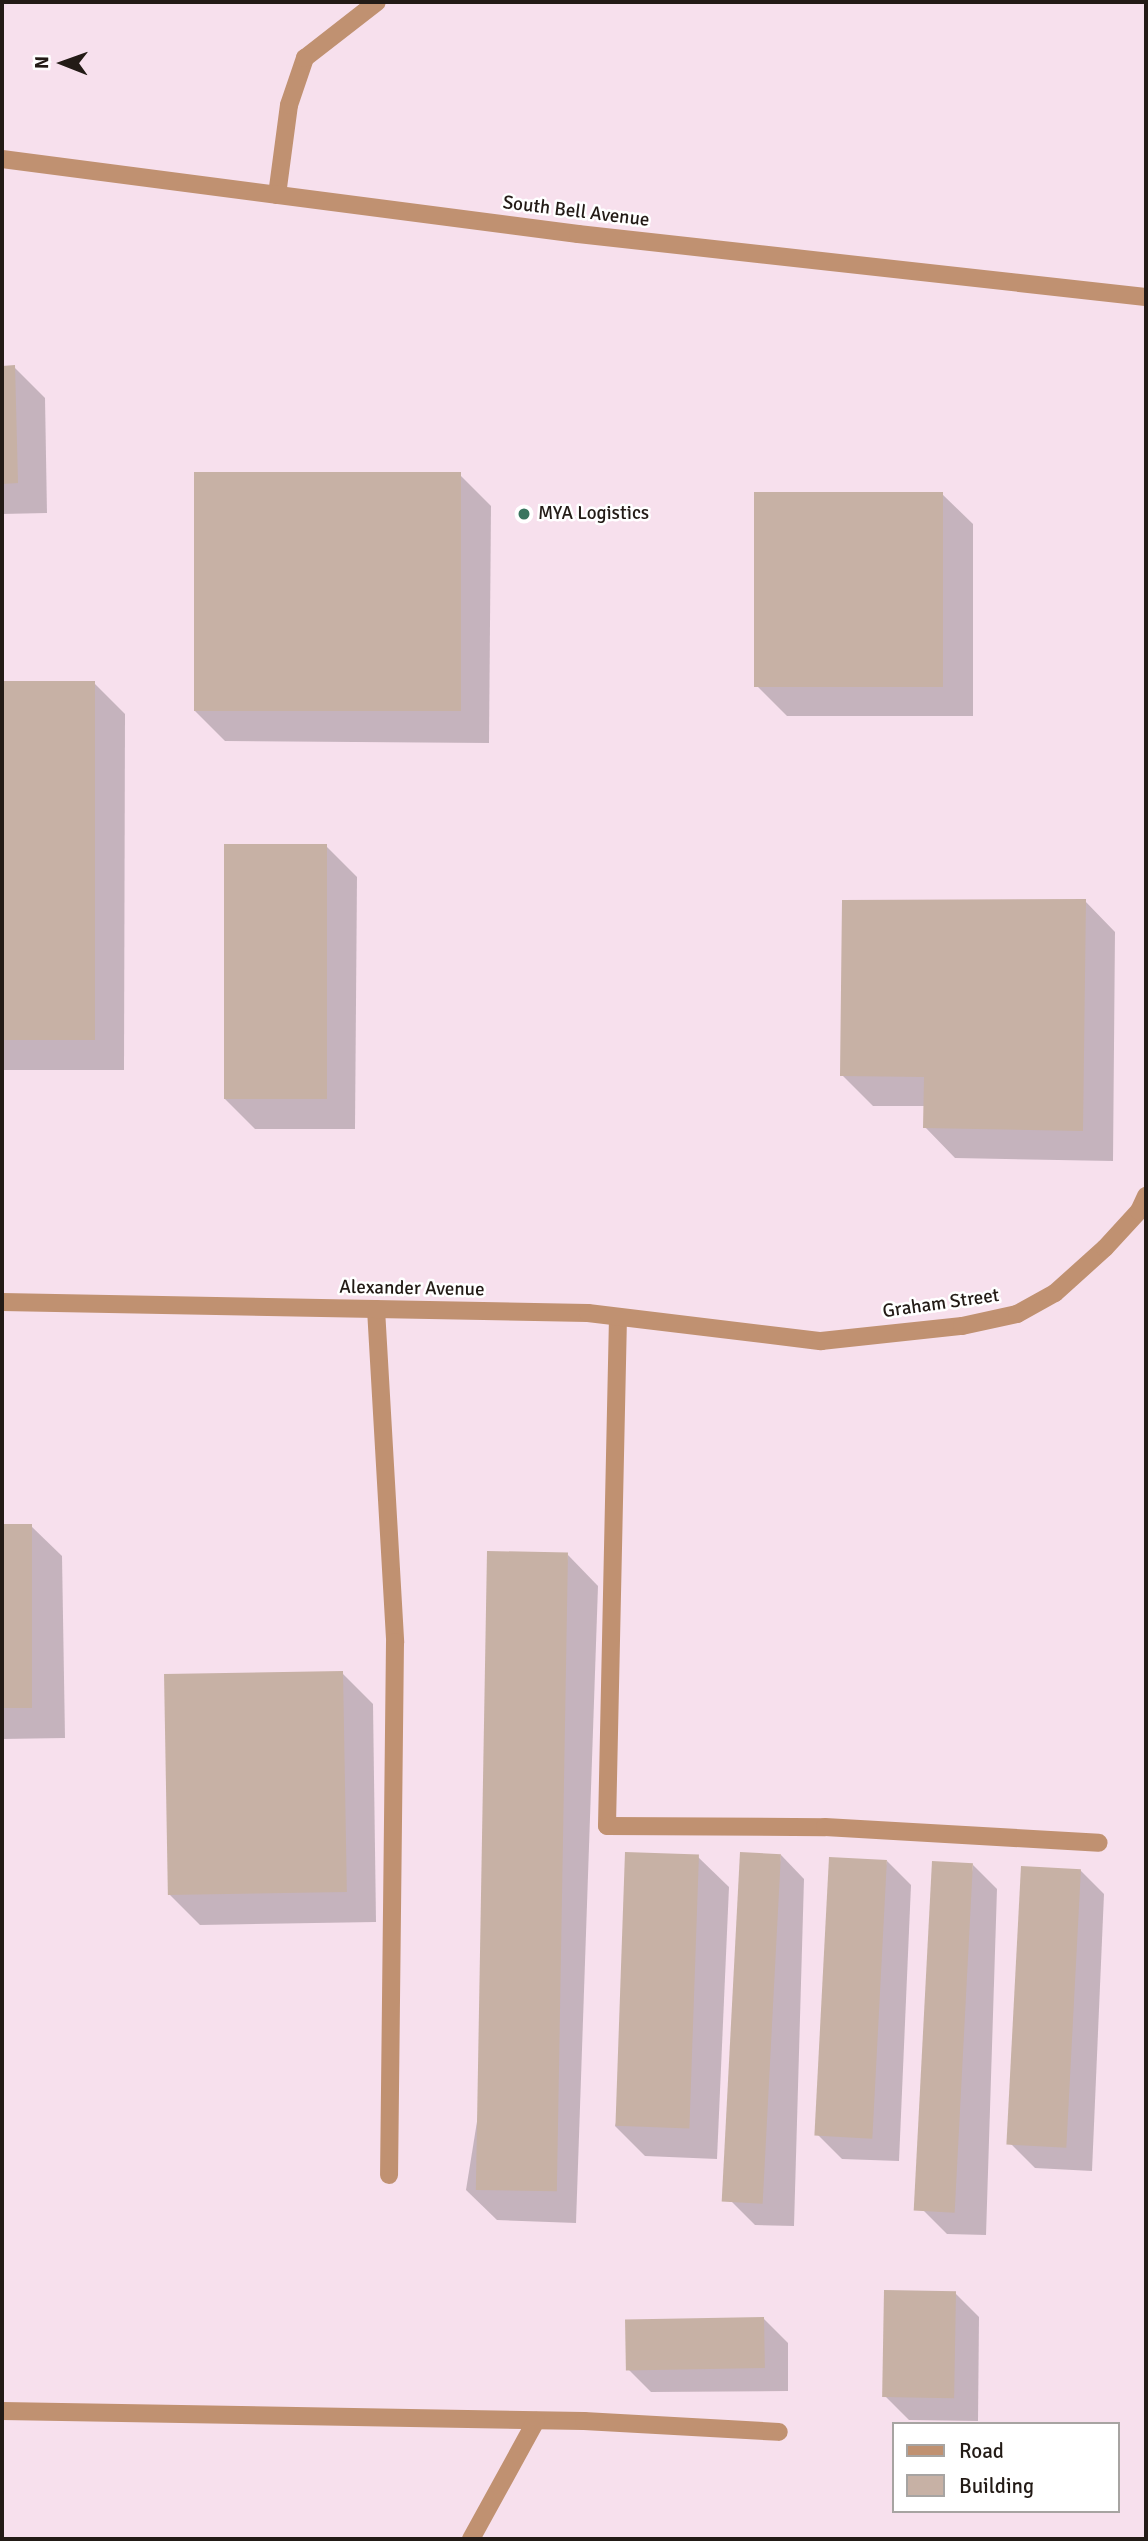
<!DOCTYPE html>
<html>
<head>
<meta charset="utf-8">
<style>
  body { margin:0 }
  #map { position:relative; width:1148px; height:2541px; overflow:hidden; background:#fceee7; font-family:Signika,sans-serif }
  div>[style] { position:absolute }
  .industrial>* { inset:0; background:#f7e0ed }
  .shadow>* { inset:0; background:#0003 }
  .building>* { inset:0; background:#c7b1a5; transform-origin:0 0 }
  .lane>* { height:18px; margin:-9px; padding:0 9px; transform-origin:9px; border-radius:9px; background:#c09171 }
  .street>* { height:18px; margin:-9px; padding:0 9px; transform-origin:9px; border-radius:9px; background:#c09171 }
  .dots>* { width:19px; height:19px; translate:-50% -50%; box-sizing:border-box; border:4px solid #fff; border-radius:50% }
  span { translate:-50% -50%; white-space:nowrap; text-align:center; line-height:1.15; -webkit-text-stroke:5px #fff; paint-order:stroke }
  .street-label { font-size:19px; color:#231b16 }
  .poi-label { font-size:19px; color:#231b16 }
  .left { translate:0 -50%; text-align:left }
  .frame { position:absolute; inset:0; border:4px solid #231b16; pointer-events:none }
  .legend { position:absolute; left:892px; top:2422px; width:228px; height:91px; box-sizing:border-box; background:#fff; border:2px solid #a7a4a2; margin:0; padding:9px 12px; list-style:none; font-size:21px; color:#231b16 }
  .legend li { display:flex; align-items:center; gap:14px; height:35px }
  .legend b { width:35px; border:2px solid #a7a4a2 }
  .north { position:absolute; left:28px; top:28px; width:70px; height:70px; -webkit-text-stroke:5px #fff; paint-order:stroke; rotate:271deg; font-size:19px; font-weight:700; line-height:28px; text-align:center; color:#231b16 }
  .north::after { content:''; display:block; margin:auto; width:24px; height:32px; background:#231b16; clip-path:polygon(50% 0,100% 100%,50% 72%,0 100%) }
</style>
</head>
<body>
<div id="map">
  <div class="industrial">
    <i style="clip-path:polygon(evenodd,2px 2px,1146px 2px,1146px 2539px,2px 2539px,2px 2px,894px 2424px,1118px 2424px,1118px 2511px,894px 2511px,894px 2424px)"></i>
  </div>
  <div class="shadow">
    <i style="clip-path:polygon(2px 367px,14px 367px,45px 398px,47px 513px,2px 514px)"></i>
    <i style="clip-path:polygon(461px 476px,491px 506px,489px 743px,225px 741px,194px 710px)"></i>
    <i style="clip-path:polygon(942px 494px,973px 524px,973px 716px,787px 716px,757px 686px)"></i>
    <i style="clip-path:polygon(2px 683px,94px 683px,125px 714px,124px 1070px,2px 1070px)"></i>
    <i style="clip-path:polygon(326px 846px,357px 877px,355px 1129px,255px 1129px,224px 1098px)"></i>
    <i style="clip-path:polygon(1085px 901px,1115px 932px,1113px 1161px,955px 1158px,925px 1127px,925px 1106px,873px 1106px,842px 1075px)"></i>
    <i style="clip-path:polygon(2px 1526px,31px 1526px,62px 1556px,65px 1738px,2px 1739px)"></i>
    <i style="clip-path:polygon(568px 1555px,598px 1586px,576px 2223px,497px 2220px,466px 2190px)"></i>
    <i style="clip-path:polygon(342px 1673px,373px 1704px,376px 1922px,200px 1925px,169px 1894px)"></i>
    <i style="clip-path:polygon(781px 1855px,804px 1879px,794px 2226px,755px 2225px,731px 2201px)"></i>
    <i style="clip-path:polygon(698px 1857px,729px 1887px,717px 2159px,645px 2156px,615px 2126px)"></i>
    <i style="clip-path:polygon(887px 1861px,911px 1885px,899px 2161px,842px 2159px,818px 2135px)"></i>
    <i style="clip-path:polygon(973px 1865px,997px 1889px,986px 2235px,947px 2234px,923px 2210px)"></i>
    <i style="clip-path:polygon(1080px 1870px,1104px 1894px,1092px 2171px,1035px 2168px,1011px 2144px)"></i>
    <i style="clip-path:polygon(955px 2293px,979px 2317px,978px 2421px,909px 2420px,885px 2396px)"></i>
    <i style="clip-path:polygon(764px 2319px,788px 2343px,788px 2391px,651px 2392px,627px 2368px)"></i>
  </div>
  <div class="building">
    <i style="clip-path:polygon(15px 365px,18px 483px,2px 484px,2px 366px)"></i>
    <i style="left:194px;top:472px;width:267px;height:239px"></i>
    <i style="left:754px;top:492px;width:189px;height:195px"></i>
    <i style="left:2px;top:681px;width:93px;height:359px"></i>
    <i style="left:224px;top:844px;width:103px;height:255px"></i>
    <i style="clip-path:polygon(1086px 899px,1083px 1131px,923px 1128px,924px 1077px,840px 1076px,842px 900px)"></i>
    <i style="left:2px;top:1524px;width:30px;height:184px"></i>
    <i style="left:487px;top:1551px;width:81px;height:639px;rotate:1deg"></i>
    <i style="left:343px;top:1671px;width:221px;height:179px;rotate:89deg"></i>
    <i style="left:625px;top:1852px;width:74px;height:274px;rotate:2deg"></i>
    <i style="left:740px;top:1852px;width:41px;height:350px;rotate:3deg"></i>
    <i style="left:829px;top:1857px;width:58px;height:279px;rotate:3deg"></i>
    <i style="left:932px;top:1861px;width:41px;height:350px;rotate:3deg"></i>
    <i style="left:1021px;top:1866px;width:60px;height:279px;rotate:3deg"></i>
    <i style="left:884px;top:2290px;width:72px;height:107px;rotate:1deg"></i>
    <i style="left:764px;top:2317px;width:51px;height:139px;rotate:89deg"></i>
  </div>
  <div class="lane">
    <i style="left:277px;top:195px;width:91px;rotate:-82.4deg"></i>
    <i style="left:289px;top:105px;width:50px;rotate:-71.2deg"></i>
    <i style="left:305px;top:58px;width:91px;rotate:-37.9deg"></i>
    <i style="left:376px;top:1309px;width:334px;rotate:86.7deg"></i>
    <i style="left:395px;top:1642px;width:533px;rotate:90.64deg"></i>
    <i style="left:618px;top:1317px;width:509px;rotate:91.24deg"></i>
    <i style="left:607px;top:1826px;width:218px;rotate:0.3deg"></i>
    <i style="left:825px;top:1827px;width:274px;rotate:3.3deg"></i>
    <i style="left:2px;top:2411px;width:582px;rotate:0.98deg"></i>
    <i style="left:584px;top:2421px;width:195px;rotate:3.2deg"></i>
    <i style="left:471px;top:2539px;width:135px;rotate:-61.2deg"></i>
  </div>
  <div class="street">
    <i style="left:2px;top:159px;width:581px;rotate:7.42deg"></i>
    <i style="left:578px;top:234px;width:571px;rotate:6.33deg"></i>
    <i style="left:2px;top:1302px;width:586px;rotate:1.08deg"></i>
    <i style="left:588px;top:1313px;width:235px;rotate:6.9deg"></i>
    <i style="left:821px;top:1341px;width:142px;rotate:-6.1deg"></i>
    <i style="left:962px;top:1326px;width:56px;rotate:-12.3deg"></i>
    <i style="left:1017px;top:1314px;width:43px;rotate:-28.9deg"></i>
    <i style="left:1055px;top:1293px;width:67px;rotate:-42deg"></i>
    <i style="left:1105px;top:1248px;width:50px;rotate:-47.4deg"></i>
    <i style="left:1139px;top:1211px;width:17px;rotate:-65deg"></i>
  </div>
  <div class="dots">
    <i style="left:524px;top:514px;background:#39745e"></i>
  </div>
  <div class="street-label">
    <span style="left:576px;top:212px;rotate:7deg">South Bell Avenue</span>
    <span style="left:412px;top:1289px;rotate:1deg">Alexander Avenue</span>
    <span style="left:941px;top:1304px;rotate:-8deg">Graham Street</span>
  </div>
  <div class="poi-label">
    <span class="left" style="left:538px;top:514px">MYA Logistics</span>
  </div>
  <div class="frame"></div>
  <ul class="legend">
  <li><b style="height:9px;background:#c09171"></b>Road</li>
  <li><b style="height:19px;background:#c7b1a5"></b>Building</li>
  </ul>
  <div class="north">N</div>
</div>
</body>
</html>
